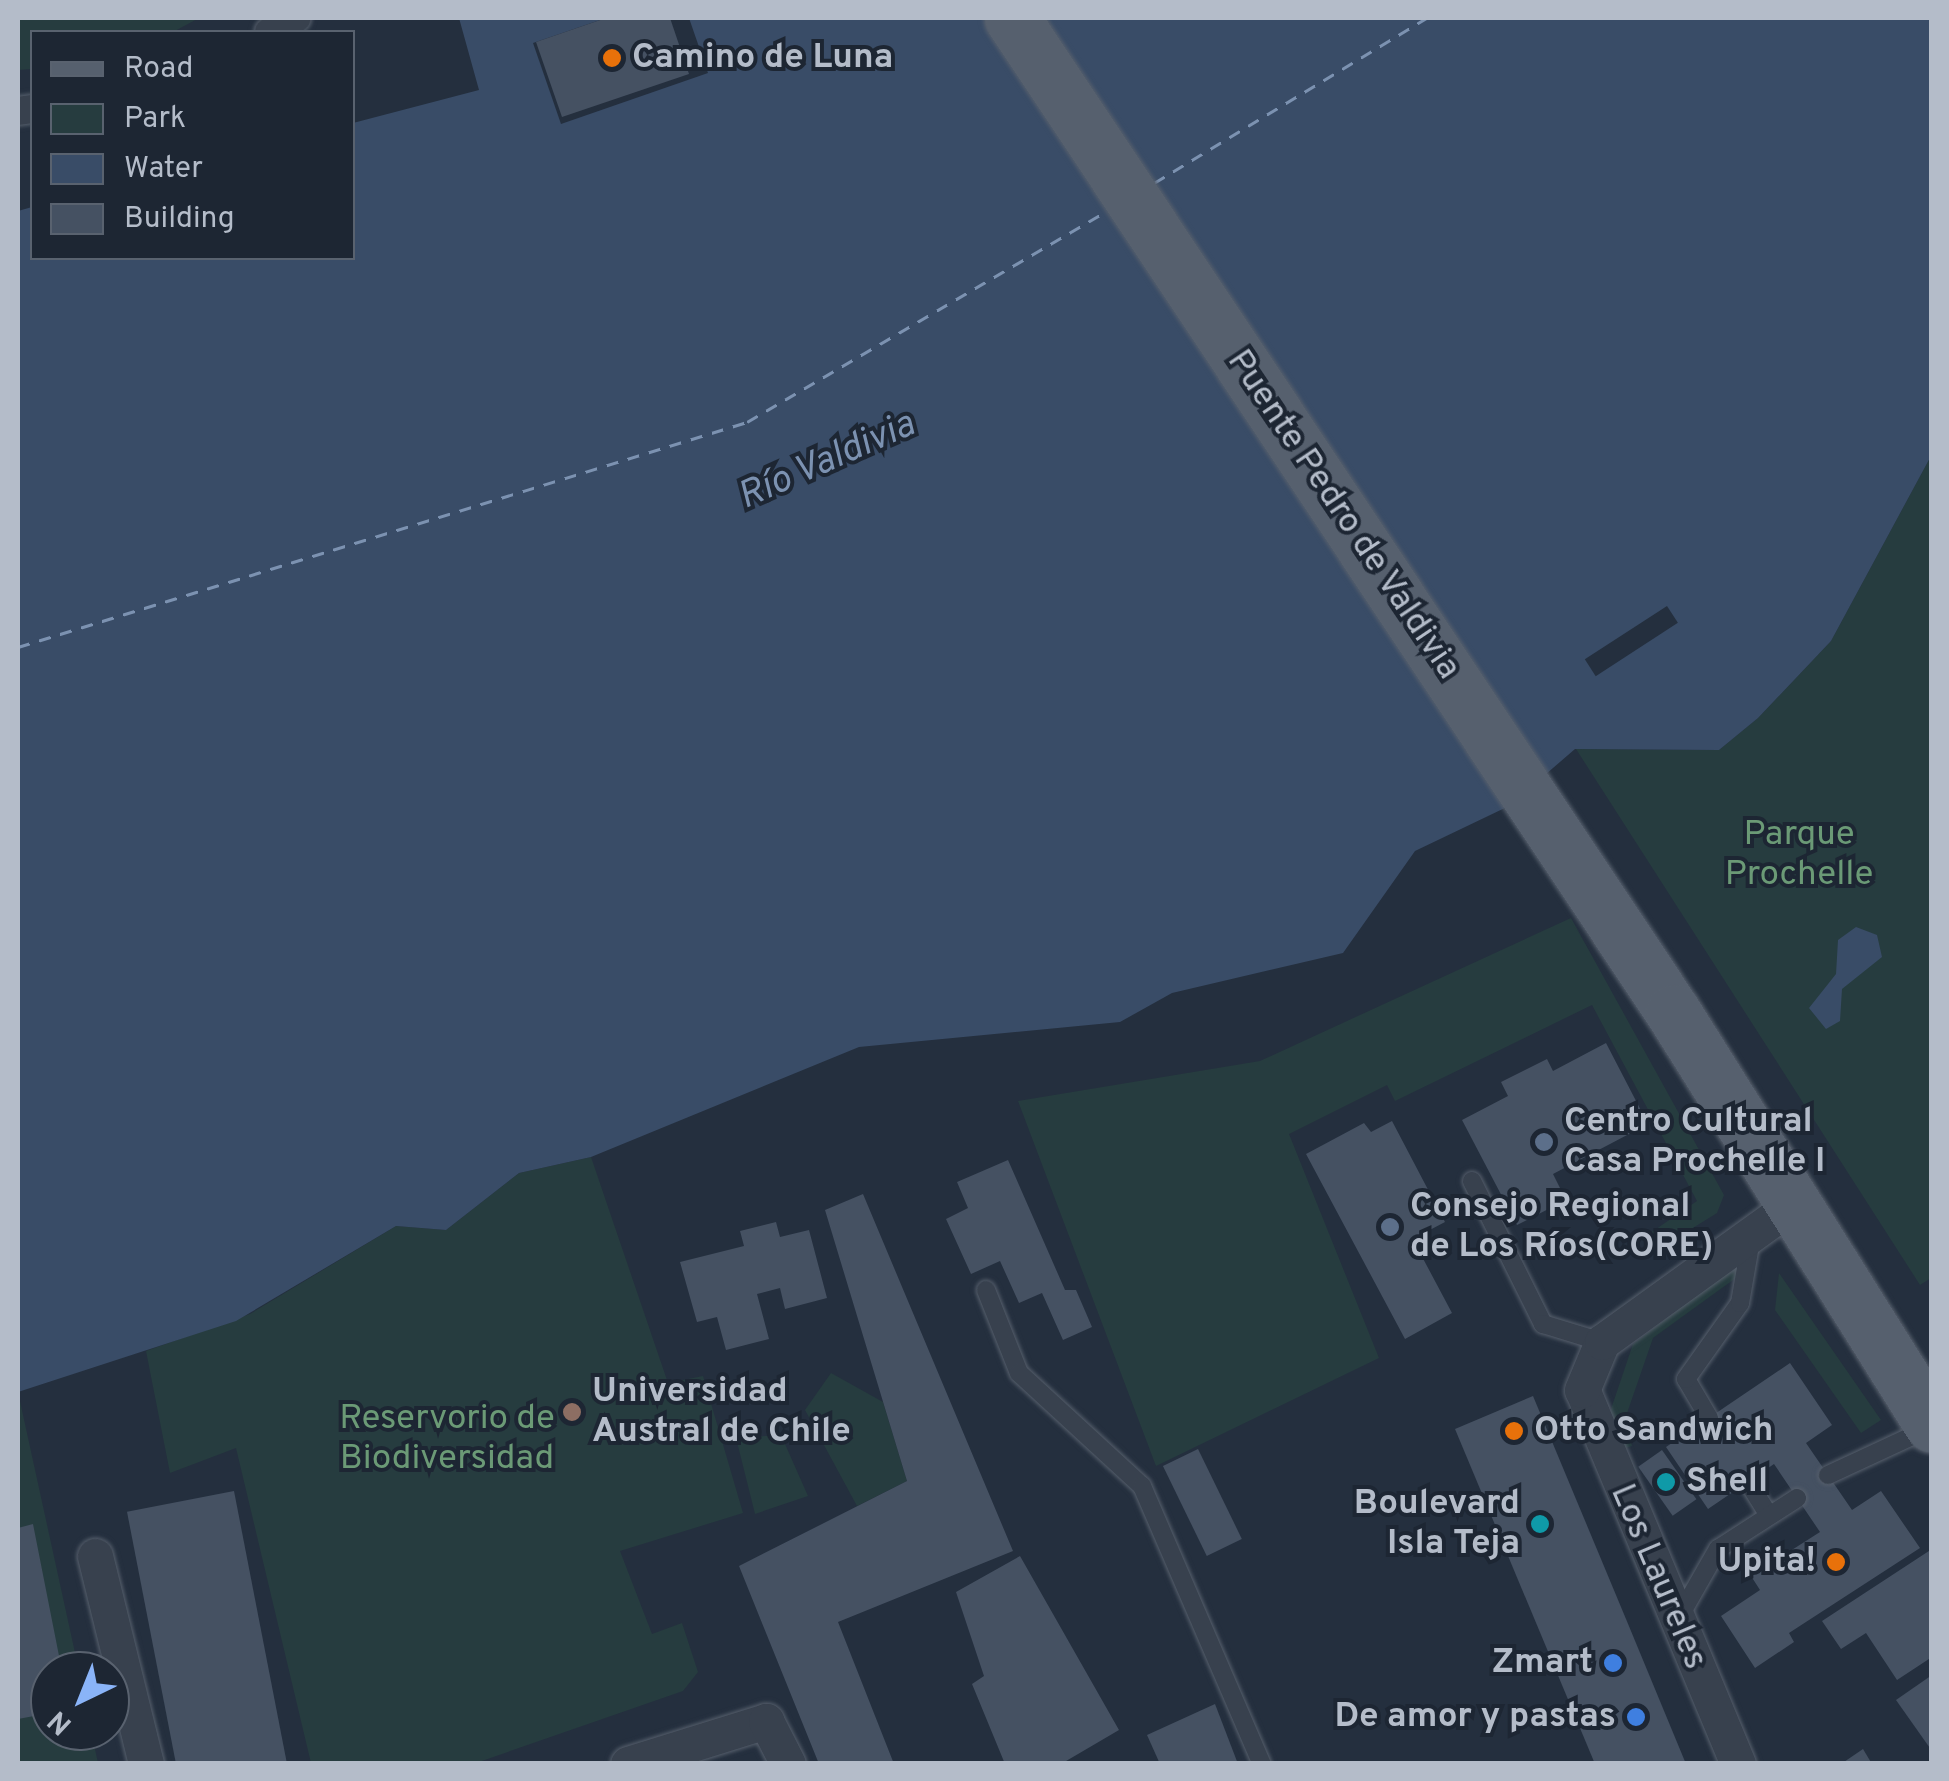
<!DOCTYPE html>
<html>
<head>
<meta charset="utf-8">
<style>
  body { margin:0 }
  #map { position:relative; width:1949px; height:1781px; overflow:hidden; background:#242f3e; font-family:Overpass,sans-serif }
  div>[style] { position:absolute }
  .green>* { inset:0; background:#263c3f }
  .water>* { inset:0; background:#394c67 }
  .pier>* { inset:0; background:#242f3e; transform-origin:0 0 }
  .ferry>* { height:2.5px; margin-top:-1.25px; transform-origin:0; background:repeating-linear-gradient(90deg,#7c92b1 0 12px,transparent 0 22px) }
  .building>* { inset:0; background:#455162; transform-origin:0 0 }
  .roads { filter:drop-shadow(0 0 2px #565f6c) drop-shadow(0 0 2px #565f6c) }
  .service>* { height:18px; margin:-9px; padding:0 9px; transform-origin:9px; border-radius:9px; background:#38414e }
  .pedestrian>* { height:28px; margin:-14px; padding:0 14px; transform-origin:14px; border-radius:14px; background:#38414e }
  .minor>* { height:35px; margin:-17.5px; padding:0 17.5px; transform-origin:17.5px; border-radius:17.5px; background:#38414e }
  .primary>* { height:55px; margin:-27.5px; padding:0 27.5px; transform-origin:27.5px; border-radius:27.5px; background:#56606e }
  .dots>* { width:28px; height:28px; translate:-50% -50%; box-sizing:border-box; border:5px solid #1d2633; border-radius:50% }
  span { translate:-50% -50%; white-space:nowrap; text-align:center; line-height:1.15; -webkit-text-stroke:8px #1d2633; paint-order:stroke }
  .poi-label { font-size:35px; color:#b4bcc9; font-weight:700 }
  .left { translate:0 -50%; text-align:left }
  .right { translate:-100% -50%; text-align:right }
  .street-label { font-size:35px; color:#b4bcc9 }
  .park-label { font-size:35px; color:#6b9a76 }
  .water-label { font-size:38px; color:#7c92b1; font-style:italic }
  .frame { position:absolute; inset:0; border:20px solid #b4bcc9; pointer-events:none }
  .legend { position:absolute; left:30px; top:30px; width:325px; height:230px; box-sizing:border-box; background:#1d2633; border:2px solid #59626f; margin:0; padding:12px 18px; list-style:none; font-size:30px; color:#b4bcc9 }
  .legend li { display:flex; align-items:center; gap:20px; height:50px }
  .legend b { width:50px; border:2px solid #59626f }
  .north { position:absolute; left:30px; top:1651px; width:100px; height:100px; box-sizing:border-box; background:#1d2633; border:2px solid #59626f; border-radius:50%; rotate:223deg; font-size:28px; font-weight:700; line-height:40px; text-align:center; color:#b4bcc9 }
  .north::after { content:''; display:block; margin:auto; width:35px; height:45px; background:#8ab4f8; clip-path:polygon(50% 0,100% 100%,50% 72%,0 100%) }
</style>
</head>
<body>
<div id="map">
  <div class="green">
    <i style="clip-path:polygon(18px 18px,199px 18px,173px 32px,32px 32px,32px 69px,18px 70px)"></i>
    <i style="clip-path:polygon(1931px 456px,1931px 1278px,1920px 1285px,1576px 749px,1719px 750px,1758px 718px,1831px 641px)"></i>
    <i style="clip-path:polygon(1571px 918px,1724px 1195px,1717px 1213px,1651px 1254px,1643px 1238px,1697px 1201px,1592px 1005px,1395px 1101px,1387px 1085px,1289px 1134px,1379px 1358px,1156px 1466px,1018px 1101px,1260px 1061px)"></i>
    <i style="clip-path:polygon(591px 1157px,668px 1383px,703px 1376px,743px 1513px,620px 1551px,652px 1634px,682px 1623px,698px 1672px,683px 1691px,476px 1763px,311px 1763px,236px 1448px,170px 1473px,146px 1351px,250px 1314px,396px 1226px,446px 1230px,519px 1173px)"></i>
    <i style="clip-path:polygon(1735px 1266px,1740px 1275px,1653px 1338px,1625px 1419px,1632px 1446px,1618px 1450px,1608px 1418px,1633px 1344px)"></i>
    <i style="clip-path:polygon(1779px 1273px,1881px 1420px,1861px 1433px,1775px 1310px)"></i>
    <i style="clip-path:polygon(831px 1373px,883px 1402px,907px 1481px,857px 1506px,805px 1410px)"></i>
    <i style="clip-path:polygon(18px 1392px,79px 1671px,50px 1671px,50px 1731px,91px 1731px,98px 1763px,18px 1764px)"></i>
    <i style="clip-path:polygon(781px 1435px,808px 1496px,755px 1514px,736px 1438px)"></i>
  </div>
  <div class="water">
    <i style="clip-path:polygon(459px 18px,1931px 18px,1931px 456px,1831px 641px,1758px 718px,1719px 750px,1575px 749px,1509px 806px,1415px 851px,1343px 953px,1172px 993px,1120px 1022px,859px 1047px,591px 1157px,519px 1173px,446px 1230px,396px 1226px,236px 1321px,18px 1392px,18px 211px,32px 207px,32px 258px,352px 258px,353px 123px,479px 90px)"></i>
    <i style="clip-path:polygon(1856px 927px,1877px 935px,1882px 957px,1842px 989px,1840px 1021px,1826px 1029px,1809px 1008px,1836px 974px,1838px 940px)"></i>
  </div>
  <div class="pier">
    <i style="clip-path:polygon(606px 18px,689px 18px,708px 73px,561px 124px,533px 43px)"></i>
    <i style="left:1667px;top:606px;width:20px;height:98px;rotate:57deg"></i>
  </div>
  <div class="ferry">
    <i style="left:1154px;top:183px;width:318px;rotate:-31.2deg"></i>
    <i style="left:18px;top:647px;width:763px;rotate:-17.15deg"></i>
    <i style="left:747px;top:422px;width:419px;rotate:-30.4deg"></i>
  </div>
  <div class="building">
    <i style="clip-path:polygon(606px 18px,670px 18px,689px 74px,562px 117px,536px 42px)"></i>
    <i style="clip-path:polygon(1606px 1043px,1648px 1124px,1553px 1174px,1566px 1200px,1517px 1225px,1462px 1120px,1508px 1096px,1501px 1082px,1547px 1059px,1553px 1071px)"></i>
    <i style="clip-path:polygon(1392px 1121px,1445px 1222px,1426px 1232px,1432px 1244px,1419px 1251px,1452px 1313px,1405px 1339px,1306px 1154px,1364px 1123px,1371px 1132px)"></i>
    <i style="clip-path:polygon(1008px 1160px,1065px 1290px,1076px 1290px,1092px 1327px,1063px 1340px,1042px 1293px,1019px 1303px,1000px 1261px,971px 1274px,946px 1219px,968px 1208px,957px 1182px)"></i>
    <i style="clip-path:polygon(863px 1194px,1013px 1551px,838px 1622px,894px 1764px,819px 1764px,739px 1566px,907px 1481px,825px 1210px)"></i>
    <i style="clip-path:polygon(776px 1222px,780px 1237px,809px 1230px,827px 1298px,785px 1309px,780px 1288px,757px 1294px,769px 1339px,726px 1350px,717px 1317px,697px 1322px,680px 1262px,744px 1246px,740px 1231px)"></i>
    <i style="clip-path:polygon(1790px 1363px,1832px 1425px,1806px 1443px,1852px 1510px,1881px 1491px,1920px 1548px,1789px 1633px,1794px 1642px,1755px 1668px,1721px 1616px,1760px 1590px,1751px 1576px,1820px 1532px,1774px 1464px,1708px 1509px,1666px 1447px)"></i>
    <i style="clip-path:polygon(1533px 1396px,1626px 1619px,1686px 1764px,1595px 1764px,1455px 1429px)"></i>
    <i style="left:1198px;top:1449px;width:100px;height:39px;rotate:64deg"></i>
    <i style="left:1662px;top:1450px;width:60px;height:29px;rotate:55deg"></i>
    <i style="left:234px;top:1491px;width:278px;height:109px;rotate:79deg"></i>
    <i style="clip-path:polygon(33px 1524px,62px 1671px,50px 1671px,50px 1713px,18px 1719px,18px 1528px)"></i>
    <i style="clip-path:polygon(1932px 1549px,1932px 1657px,1897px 1680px,1866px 1633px,1841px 1649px,1822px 1621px)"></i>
    <i style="clip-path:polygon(1020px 1556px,1119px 1730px,1061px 1764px,1005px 1764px,972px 1684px,984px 1676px,956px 1592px)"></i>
    <i style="clip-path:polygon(1932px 1675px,1932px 1751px,1896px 1700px)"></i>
    <i style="clip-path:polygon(1215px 1704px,1238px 1764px,1160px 1764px,1147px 1735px)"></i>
    <i style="clip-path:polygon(1863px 1749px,1872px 1764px,1841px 1764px)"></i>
  </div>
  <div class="roads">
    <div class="service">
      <i style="left:1472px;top:1181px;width:160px;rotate:63.6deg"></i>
      <i style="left:1543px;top:1324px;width:62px;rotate:17deg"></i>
      <i style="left:986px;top:1290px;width:89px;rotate:68.3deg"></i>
      <i style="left:1019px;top:1373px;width:167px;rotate:42.6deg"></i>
      <i style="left:1142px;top:1486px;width:303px;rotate:66.7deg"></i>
      <i style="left:1709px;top:1418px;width:45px;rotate:-120.5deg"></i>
      <i style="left:1686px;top:1379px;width:93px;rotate:-54.6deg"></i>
      <i style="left:1740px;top:1303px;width:65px;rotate:-80.2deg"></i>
      <i style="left:1828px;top:1475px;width:109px;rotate:-24.9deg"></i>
      <i style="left:1748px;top:1482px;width:39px;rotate:58deg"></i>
      <i style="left:1678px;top:1619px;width:81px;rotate:-60.3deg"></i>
      <i style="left:1718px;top:1549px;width:94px;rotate:-32.8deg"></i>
    </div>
    <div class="pedestrian">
      <i style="left:269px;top:32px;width:31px;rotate:-27deg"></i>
      <i style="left:18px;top:111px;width:14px;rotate:-8deg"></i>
    </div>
    <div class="minor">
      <i style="left:95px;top:1556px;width:214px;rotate:76.2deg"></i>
      <i style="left:628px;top:1764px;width:145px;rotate:-17.3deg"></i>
      <i style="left:766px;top:1721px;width:48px;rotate:62.9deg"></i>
      <i style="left:1738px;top:1764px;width:405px;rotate:-112.6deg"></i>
      <i style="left:1582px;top:1390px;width:52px;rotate:-67.4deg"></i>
      <i style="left:1602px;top:1342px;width:229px;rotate:-35.8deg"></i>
    </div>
    <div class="primary">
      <i style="left:1012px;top:18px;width:1194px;rotate:56.38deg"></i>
      <i style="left:1673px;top:1012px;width:487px;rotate:57.9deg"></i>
    </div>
  </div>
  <div class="dots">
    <i style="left:612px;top:58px;background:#e8710a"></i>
    <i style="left:1544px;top:1142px;background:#5c6f8a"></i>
    <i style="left:1390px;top:1227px;background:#5c6f8a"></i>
    <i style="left:572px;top:1412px;background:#8d6e63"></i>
    <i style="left:1514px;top:1431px;background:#e8710a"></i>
    <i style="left:1666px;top:1482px;background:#0f9aa8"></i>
    <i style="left:1540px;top:1524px;background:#0f9aa8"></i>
    <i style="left:1836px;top:1562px;background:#e8710a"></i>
    <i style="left:1613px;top:1663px;background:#3f7fe0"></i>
    <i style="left:1636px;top:1717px;background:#3f7fe0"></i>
  </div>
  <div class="poi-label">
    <span class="left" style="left:632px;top:58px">Camino de Luna</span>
    <span class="left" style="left:1564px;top:1142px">Centro Cultural<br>Casa Prochelle I</span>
    <span class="left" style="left:1410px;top:1227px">Consejo Regional<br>de Los Ríos(CORE)</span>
    <span class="left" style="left:592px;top:1412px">Universidad<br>Austral de Chile</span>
    <span class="left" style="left:1534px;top:1431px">Otto Sandwich</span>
    <span class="left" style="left:1686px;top:1482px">Shell</span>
    <span class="right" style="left:1520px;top:1524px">Boulevard<br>Isla Teja</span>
    <span class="right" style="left:1816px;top:1562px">Upita!</span>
    <span class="right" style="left:1593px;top:1663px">Zmart</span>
    <span class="right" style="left:1616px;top:1717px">De amor y pastas</span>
  </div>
  <div class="street-label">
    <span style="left:1343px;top:515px;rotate:56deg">Puente Pedro de Valdivia</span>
    <span style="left:1658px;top:1577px;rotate:67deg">Los Laureles</span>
  </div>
  <div class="park-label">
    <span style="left:1799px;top:855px">Parque<br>Prochelle</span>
    <span style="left:447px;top:1439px">Reservorio de<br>Biodiversidad</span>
  </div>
  <div class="water-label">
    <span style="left:827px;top:462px;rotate:-24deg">Río Valdivia</span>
  </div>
  <div class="frame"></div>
  <ul class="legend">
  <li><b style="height:12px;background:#56606e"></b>Road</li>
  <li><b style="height:28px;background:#263c3f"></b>Park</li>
  <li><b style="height:28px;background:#394c67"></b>Water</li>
  <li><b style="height:28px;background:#455162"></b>Building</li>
  </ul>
  <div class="north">N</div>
</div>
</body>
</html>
